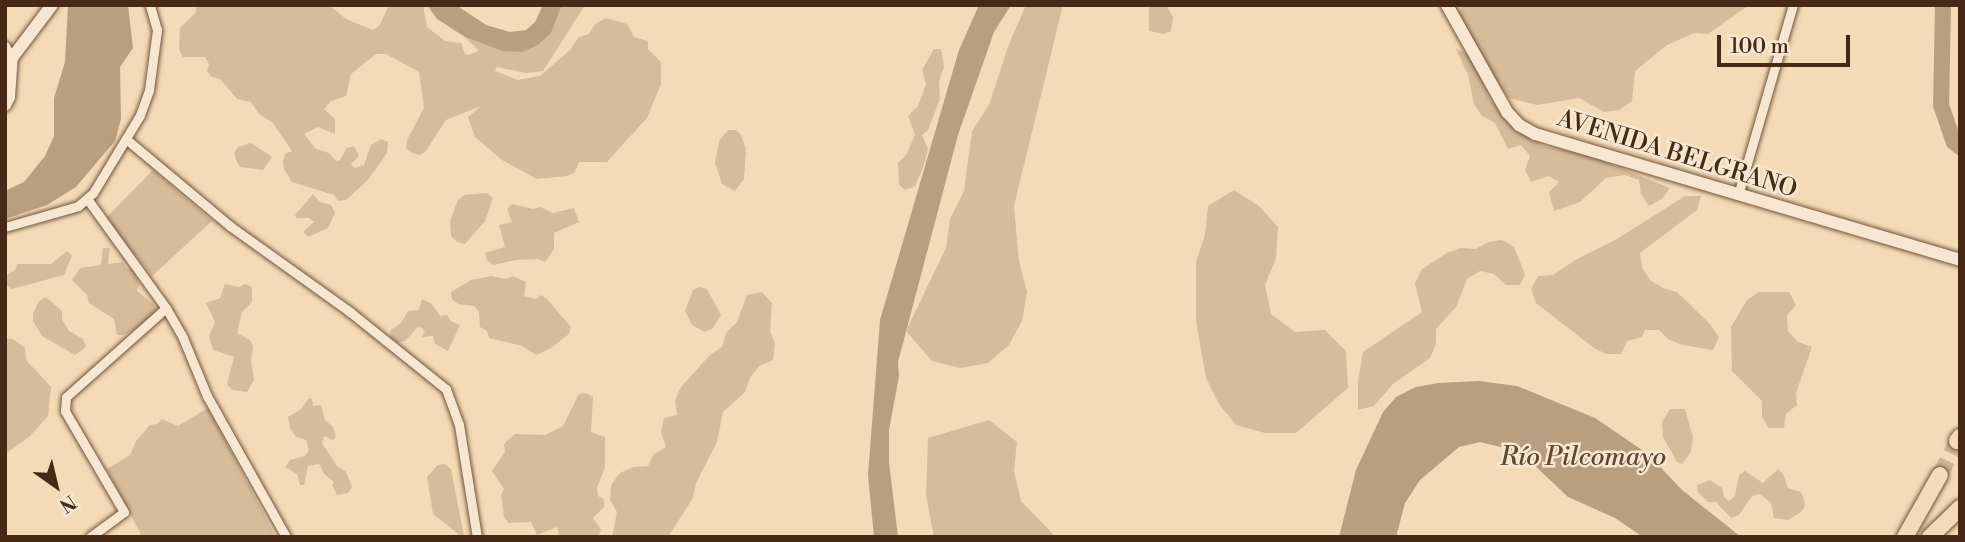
<!DOCTYPE html>
<html>
<head>
<meta charset="utf-8">
<style>
  body { margin:0 }
  #map { position:relative; width:1965px; height:542px; overflow:hidden; background:#f4dab6; font-family:"Libre Bodoni",serif }
  div>[style] { position:absolute }
  .green>* { inset:0; background:#d7bc9b }
  .water>* { inset:0; background:#b99e80 }
  .river>* { height:16px; margin:-8px; padding:0 8px; transform-origin:8px; border-radius:8px; background:#b99e80 }
  .highway-tunnel>* { height:16px; margin-top:-8px; transform-origin:0; background:repeating-linear-gradient(90deg,#d1b796 0 16px,transparent 0 24px) }
  .roads { filter:drop-shadow(0 0 2px #72553e) drop-shadow(0 0 2px #72553e) }
  .street>* { height:9px; margin:-4.5px; padding:0 4.5px; transform-origin:4.5px; border-radius:4.5px; background:#f8e7d0 }
  .secondary>* { height:12px; margin:-6px; padding:0 6px; transform-origin:6px; border-radius:6px; background:#f8e7d0 }
  .highway>* { height:16px; margin:-8px; padding:0 8px; transform-origin:8px; border-radius:8px; background:#f4dab6 }
  span { translate:-50% -50%; white-space:nowrap; text-align:center; line-height:1.15; -webkit-text-stroke:5px #f8e7d0; paint-order:stroke }
  .street-label { font-size:24px; color:#472916 }
  .water-label { font-size:26px; color:#644630; font-style:italic }
  .frame { position:absolute; inset:0; border:7px solid #472916; pointer-events:none }
  .north { position:absolute; left:21px; top:451px; width:70px; height:70px; -webkit-text-stroke:5px #f8e7d0; paint-order:stroke; rotate:146deg; font-size:19px; font-weight:700; line-height:28px; text-align:center; color:#472916 }
  .north::after { content:''; display:block; margin:auto; width:24px; height:32px; background:#472916; clip-path:polygon(50% 0,100% 100%,50% 72%,0 100%) }
  .scale { position:absolute; left:1717px; top:35px; width:133px; height:32px; box-sizing:border-box; border:4px solid #472916; border-top:0; padding-left:9px; font-size:21px; line-height:24px; white-space:nowrap; color:#472916; -webkit-text-stroke:5px #f8e7d0; paint-order:stroke }
</style>
</head>
<body>
<div id="map">
  <div class="green">
    <i style="clip-path:polygon(196px 5px,329px 5px,346px 19px,373px 30px,379px 26px,389px 5px,423px 5px,427px 27px,445px 41px,461px 43px,465px 54px,468px 55px,479px 51px,465px 37px,502px 51px,551px 33px,562px 5px,585px 5px,543px 71px,526px 73px,497px 67px,495px 71px,518px 80px,540px 76px,570px 50px,579px 37px,589px 34px,595px 24px,606px 18px,627px 24px,634px 37px,648px 41px,648px 49px,661px 62px,661px 84px,647px 118px,607px 162px,579px 162px,574px 173px,567px 176px,537px 179px,502px 160px,475px 137px,468px 117px,481px 106px,446px 120px,426px 151px,420px 155px,412px 153px,406px 148px,407px 140px,424px 108px,419px 72px,386px 54px,376px 54px,351px 74px,346px 96px,331px 101px,324px 109px,335px 119px,335px 134px,318px 127px,304px 134px,316px 149px,329px 153px,336px 161px,340px 160px,347px 148px,354px 146px,359px 156px,351px 164px,354px 168px,364px 165px,371px 145px,381px 139px,388px 142px,387px 153px,368px 180px,346px 200px,338px 201px,334px 195px,292px 182px,284px 169px,283px 162px,285px 154px,292px 151px,272px 122px,259px 114px,251px 102px,237px 99px,220px 79px,212px 77px,207px 71px,209px 64px,205px 57px,183px 57px,179px 50px,180px 28px,196px 12px)"></i>
    <i style="clip-path:polygon(1026px 5px,1063px 5px,1014px 206px,1019px 262px,1027px 292px,1022px 321px,1009px 345px,988px 363px,960px 368px,932px 361px,906px 331px,946px 248px,950px 219px,964px 191px,972px 131px,989px 105px,1009px 44px)"></i>
    <i style="clip-path:polygon(1149px 5px,1166px 5px,1173px 17px,1171px 31px,1164px 34px,1149px 31px)"></i>
    <i style="clip-path:polygon(1464px 5px,1749px 5px,1708px 34px,1694px 33px,1667px 45px,1635px 71px,1632px 101px,1619px 110px,1604px 112px,1579px 98px,1537px 105px,1509px 98px,1484px 64px,1463px 25px,1459px 11px)"></i>
    <i style="clip-path:polygon(934px 49px,941px 49px,944px 67px,939px 81px,940px 99px,928px 130px,922px 135px,928px 149px,923px 168px,915px 186px,905px 190px,899px 185px,898px 163px,906px 155px,915px 135px,908px 116px,918px 106px,926px 84px,922px 70px)"></i>
    <i style="clip-path:polygon(1456px 49px,1471px 55px,1488px 95px,1504px 119px,1519px 125px,1542px 146px,1586px 154px,1670px 188px,1662px 199px,1649px 206px,1641px 194px,1639px 180px,1625px 175px,1606px 178px,1580px 202px,1554px 211px,1549px 192px,1559px 182px,1549px 176px,1531px 182px,1525px 170px,1530px 156px,1521px 145px,1508px 149px,1495px 123px,1482px 116px,1474px 104px,1468px 75px)"></i>
    <i style="clip-path:polygon(728px 130px,736px 130px,741px 135px,746px 149px,744px 179px,735px 191px,722px 184px,715px 163px,719px 141px)"></i>
    <i style="clip-path:polygon(251px 143px,272px 157px,263px 170px,240px 167px,236px 160px,234px 153px,238px 147px)"></i>
    <i style="clip-path:polygon(153px 170px,212px 221px,152px 276px,106px 218px)"></i>
    <i style="clip-path:polygon(1234px 190px,1259px 206px,1278px 227px,1276px 258px,1265px 285px,1271px 314px,1295px 332px,1325px 330px,1346px 351px,1348px 388px,1296px 433px,1265px 433px,1236px 425px,1219px 404px,1206px 378px,1196px 321px,1196px 262px,1205px 235px,1208px 206px)"></i>
    <i style="clip-path:polygon(487px 193px,493px 198px,485px 221px,465px 244px,457px 242px,451px 236px,450px 221px,458px 200px,464px 195px)"></i>
    <i style="clip-path:polygon(313px 194px,320px 202px,331px 205px,335px 213px,328px 228px,308px 237px,303px 232px,314px 222px,309px 218px,297px 218px,295px 215px)"></i>
    <i style="clip-path:polygon(1685px 196px,1701px 196px,1697px 210px,1640px 253px,1642px 267px,1650px 280px,1663px 288px,1677px 292px,1710px 324px,1719px 337px,1713px 350px,1683px 345px,1669px 340px,1659px 330px,1645px 330px,1642px 337px,1627px 341px,1621px 354px,1606px 354px,1594px 348px,1536px 303px,1531px 289px,1538px 276px,1553px 275px,1577px 259px,1617px 239px)"></i>
    <i style="clip-path:polygon(512px 204px,533px 209px,540px 207px,553px 213px,574px 208px,579px 222px,554px 233px,554px 249px,545px 262px,538px 259px,516px 260px,493px 265px,487px 260px,485px 253px,505px 247px,499px 225px,512px 222px,507px 209px)"></i>
    <i style="clip-path:polygon(1502px 240px,1514px 247px,1525px 274px,1520px 285px,1506px 285px,1494px 274px,1480px 271px,1467px 279px,1456px 307px,1436px 329px,1436px 344px,1430px 358px,1393px 384px,1374px 406px,1358px 410px,1358px 381px,1363px 352px,1422px 312px,1415px 283px,1422px 269px,1447px 253px,1461px 248px,1476px 249px,1488px 242px)"></i>
    <i style="clip-path:polygon(103px 248px,110px 248px,108px 264px,123px 262px,126px 268px,134px 271px,139px 284px,137px 291px,153px 304px,157px 311px,146px 328px,138px 327px,124px 335px,117px 335px,114px 319px,89px 303px,87px 295px,72px 280px,80px 268px,101px 265px)"></i>
    <i style="clip-path:polygon(67px 251px,72px 256px,64px 275px,12px 289px,6px 285px,5px 276px,15px 270px,17px 264px,51px 264px)"></i>
    <i style="clip-path:polygon(491px 276px,506px 279px,513px 276px,526px 282px,524px 296px,536px 299px,541px 295px,547px 299px,571px 327px,569px 334px,551px 348px,536px 355px,522px 346px,489px 338px,487px 331px,480px 327px,479px 312px,474px 306px,458px 304px,452px 299px,451px 292px,471px 280px)"></i>
    <i style="clip-path:polygon(225px 284px,239px 287px,245px 284px,252px 287px,252px 302px,242px 312px,237px 333px,250px 340px,253px 346px,251px 361px,254px 380px,247px 392px,232px 390px,227px 384px,234px 357px,213px 350px,209px 336px,215px 322px,206px 303px,220px 298px)"></i>
    <i style="clip-path:polygon(700px 287px,707px 289px,721px 315px,712px 329px,705px 332px,692px 325px,685px 311px,693px 290px)"></i>
    <i style="clip-path:polygon(762px 292px,772px 303px,770px 331px,775px 344px,773px 360px,759px 366px,750px 378px,745px 392px,723px 412px,717px 442px,696px 483px,693px 498px,668px 537px,612px 537px,617px 512px,610px 500px,611px 485px,620px 473px,633px 467px,648px 466px,654px 454px,666px 447px,661px 432px,664px 418px,677px 415px,675px 400px,681px 387px,710px 355px,722px 347px,726px 333px,737px 322px,747px 295px)"></i>
    <i style="clip-path:polygon(1759px 292px,1789px 292px,1796px 305px,1787px 316px,1788px 331px,1798px 342px,1812px 347px,1796px 393px,1797px 405px,1786px 414px,1784px 428px,1769px 428px,1762px 417px,1762px 401px,1732px 371px,1731px 327px,1747px 300px)"></i>
    <i style="clip-path:polygon(46px 297px,62px 311px,62px 319px,69px 331px,83px 339px,86px 346px,81px 351px,75px 355px,42px 336px,33px 321px,33px 313px,39px 301px)"></i>
    <i style="clip-path:polygon(422px 299px,432px 304px,440px 316px,447px 315px,451px 321px,460px 325px,448px 351px,435px 344px,433px 336px,422px 337px,425px 331px,422px 328px,418px 327px,405px 341px,397px 343px,390px 337px,391px 330px,401px 323px,408px 311px,419px 310px)"></i>
    <i style="clip-path:polygon(5px 338px,13px 339px,25px 348px,26px 360px,51px 387px,48px 416px,29px 437px,5px 454px)"></i>
    <i style="clip-path:polygon(586px 393px,593px 397px,591px 432px,605px 437px,605px 467px,597px 488px,598px 496px,604px 499px,604px 507px,593px 518px,601px 530px,598px 537px,560px 537px,557px 527px,537px 535px,531px 522px,509px 523px,504px 517px,501px 495px,504px 489px,492px 471px,505px 452px,504px 444px,515px 434px,545px 435px,563px 426px,579px 394px)"></i>
    <i style="clip-path:polygon(309px 398px,312px 399px,313px 406px,321px 405px,325px 420px,333px 427px,336px 437px,333px 440px,324px 436px,322px 443px,337px 466px,346px 472px,352px 487px,348px 493px,337px 495px,332px 485px,334px 482px,324px 474px,319px 464px,308px 466px,304px 485px,300px 485px,297px 474px,285px 467px,290px 460px,305px 456px,309px 450px,306px 440px,296px 437px,290px 428px,288px 417px,300px 410px)"></i>
    <i style="clip-path:polygon(208px 408px,276px 537px,142px 537px,107px 469px,130px 455px,136px 441px,150px 425px,157px 424px,162px 419px,178px 426px)"></i>
    <i style="clip-path:polygon(1670px 409px,1685px 409px,1693px 437px,1691px 452px,1682px 464px,1677px 462px,1663px 437px,1662px 422px)"></i>
    <i style="clip-path:polygon(989px 420px,1017px 442px,1014px 471px,1021px 501px,1056px 537px,934px 537px,926px 496px,928px 438px)"></i>
    <i style="clip-path:polygon(445px 464px,451px 469px,464px 536px,474px 537px,462px 537px,433px 514px,427px 477px,438px 465px)"></i>
    <i style="clip-path:polygon(1778px 469px,1783px 474px,1788px 488px,1801px 492px,1804px 499px,1805px 506px,1801px 512px,1788px 520px,1774px 518px,1771px 503px,1760px 494px,1752px 496px,1739px 515px,1731px 518px,1716px 502px,1708px 502px,1698px 492px,1697px 485px,1710px 480px,1722px 488px,1724px 497px,1729px 501px,1735px 496px,1739px 475px,1745px 471px,1763px 483px)"></i>
  </div>
  <div class="water">
    <i style="clip-path:polygon(68px 5px,128px 5px,133px 48px,120px 67px,121px 119px,115px 141px,76px 187px,47px 205px,5px 219px,5px 191px,24px 182px,45px 156px,54px 136px,54px 98px,65px 62px)"></i>
    <i style="clip-path:polygon(427px 5px,456px 5px,486px 25px,510px 32px,526px 30px,535px 22px,543px 5px,562px 5px,551px 33px,538px 45px,522px 52px,502px 51px,465px 37px,437px 19px)"></i>
    <i style="clip-path:polygon(979px 5px,1011px 5px,994px 32px,958px 135px,898px 362px,899px 376px,889px 430px,889px 462px,898px 537px,874px 537px,868px 475px,880px 320px,959px 50px)"></i>
    <i style="clip-path:polygon(1479px 381px,1517px 386px,1595px 418px,1648px 454px,1682px 490px,1741px 537px,1643px 537px,1615px 518px,1568px 497px,1531px 462px,1505px 448px,1480px 442px,1459px 447px,1420px 480px,1405px 503px,1396px 537px,1339px 537px,1356px 470px,1383px 412px,1396px 397px,1416px 387px,1438px 383px)"></i>
  </div>
  <div class="river">
    <i style="left:1943px;top:5px;width:100px;rotate:91.1deg"></i>
    <i style="left:1941px;top:105px;width:39px;rotate:71deg"></i>
    <i style="left:1954px;top:142px;width:8px;rotate:40deg"></i>
  </div>
  <div class="highway-tunnel">
    <i style="left:1940px;top:475px;width:38px;rotate:-63deg"></i>
  </div>
  <div class="roads">
    <div class="street">
      <i style="left:5px;top:46px;width:14px;rotate:60deg"></i>
      <i style="left:126px;top:139px;width:136px;rotate:39.9deg"></i>
      <i style="left:230px;top:226px;width:148px;rotate:35.6deg"></i>
      <i style="left:350px;top:312px;width:123px;rotate:38.7deg"></i>
      <i style="left:446px;top:389px;width:38px;rotate:70deg"></i>
      <i style="left:459px;top:425px;width:113px;rotate:80.9deg"></i>
      <i style="left:1738px;top:195px;width:198px;rotate:-73.9deg"></i>
      <i style="left:88px;top:200px;width:133px;rotate:54.2deg"></i>
      <i style="left:166px;top:308px;width:34px;rotate:60deg"></i>
      <i style="left:183px;top:338px;width:63px;rotate:67.5deg"></i>
      <i style="left:207px;top:396px;width:162px;rotate:60.7deg"></i>
      <i style="left:5px;top:227px;width:76px;rotate:-16deg"></i>
      <i style="left:78px;top:206px;width:20px;rotate:-41deg"></i>
      <i style="left:93px;top:193px;width:91px;rotate:-58.9deg"></i>
      <i style="left:140px;top:115px;width:27px;rotate:-70deg"></i>
      <i style="left:149px;top:90px;width:61px;rotate:-82.4deg"></i>
      <i style="left:157px;top:30px;width:26px;rotate:-106deg"></i>
      <i style="left:90px;top:537px;width:42px;rotate:-36.3deg"></i>
      <i style="left:124px;top:512px;width:117px;rotate:-120.3deg"></i>
      <i style="left:65px;top:411px;width:14px;rotate:-86deg"></i>
      <i style="left:66px;top:397px;width:134px;rotate:-41.7deg"></i>
    </div>
    <div class="secondary">
      <i style="left:1447px;top:5px;width:123px;rotate:60.7deg"></i>
      <i style="left:1507px;top:112px;width:18px;rotate:47deg"></i>
      <i style="left:1519px;top:125px;width:18px;rotate:29deg"></i>
      <i style="left:1535px;top:134px;width:443px;rotate:16.5deg"></i>
      <i style="left:5px;top:105px;width:9px;rotate:-63deg"></i>
      <i style="left:9px;top:97px;width:39px;rotate:-86deg"></i>
      <i style="left:12px;top:58px;width:66px;rotate:-53deg"></i>
    </div>
    <div class="highway">
      <i style="left:1957px;top:441px;width:5px;rotate:-53deg"></i>
      <i style="left:1905px;top:537px;width:71px;rotate:-60.6deg"></i>
      <i style="left:1930px;top:537px;width:42px;rotate:-44deg"></i>
    </div>
  </div>
  <div class="street-label">
    <span style="left:1677px;top:155px;rotate:17deg">AVENIDA BELGRANO</span>
  </div>
  <div class="water-label">
    <span style="left:1583px;top:458px">Río Pilcomayo</span>
  </div>
  <div class="frame"></div>
  <div class="north">N</div>
  <div class="scale">100 m</div>
</div>
</body>
</html>
